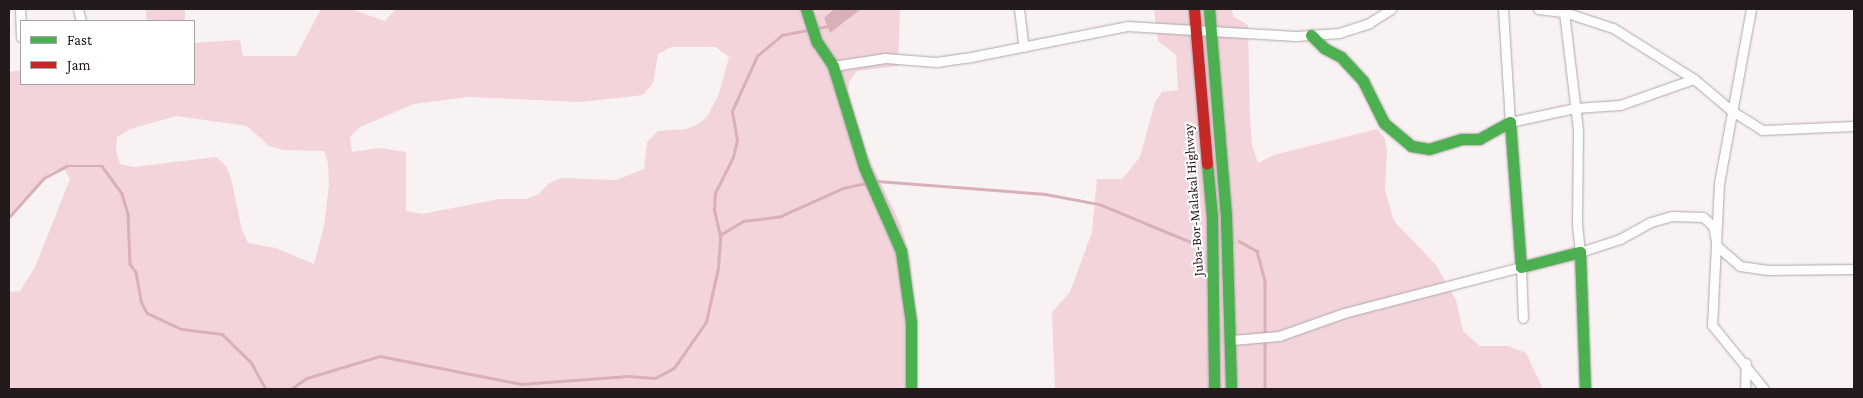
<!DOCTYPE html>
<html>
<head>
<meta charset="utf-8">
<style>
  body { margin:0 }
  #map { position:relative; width:1863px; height:398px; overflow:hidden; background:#f8f2f3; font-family:"Crimson Pro",serif }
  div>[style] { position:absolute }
  .green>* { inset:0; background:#f3d4db; transform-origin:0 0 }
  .water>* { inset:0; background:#d9afb9 }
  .stream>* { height:2.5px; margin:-1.25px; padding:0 1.25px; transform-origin:1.25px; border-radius:1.25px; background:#d9afb9 }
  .roads { filter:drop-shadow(0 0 1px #afa7a9) drop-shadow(0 0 1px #afa7a9) }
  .street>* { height:9px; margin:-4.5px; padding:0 4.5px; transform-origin:4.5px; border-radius:4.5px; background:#fefdfd }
  .fast>* { height:11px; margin:-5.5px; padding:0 5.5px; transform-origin:5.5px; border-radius:5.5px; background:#4caf50 }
  .jam>* { height:11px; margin:-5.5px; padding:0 5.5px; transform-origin:5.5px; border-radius:5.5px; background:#c62828 }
  span { translate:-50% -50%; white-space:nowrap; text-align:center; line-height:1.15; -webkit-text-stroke:4px #fff; paint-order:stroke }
  .street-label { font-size:14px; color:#24191b }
  .frame { position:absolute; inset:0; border:10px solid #24191b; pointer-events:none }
  .legend { position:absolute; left:20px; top:20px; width:175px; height:65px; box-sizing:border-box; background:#fff; border:1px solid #a7a3a4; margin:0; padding:6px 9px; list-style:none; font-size:15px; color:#24191b }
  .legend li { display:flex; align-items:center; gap:10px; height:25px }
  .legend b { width:25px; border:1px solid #a7a3a4 }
</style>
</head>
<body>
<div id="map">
  <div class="green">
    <i style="left:146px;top:9px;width:39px;height:12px"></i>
    <i style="clip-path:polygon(evenodd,321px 9px,351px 9px,385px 21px,396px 9px,834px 9px,824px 18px,830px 33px,861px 9px,900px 9px,898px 66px,857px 71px,849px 82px,848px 92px,867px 154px,901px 225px,911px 262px,916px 389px,9px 389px,9px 292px,20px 291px,35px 267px,70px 179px,65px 170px,51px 172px,9px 215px,9px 72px,21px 70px,21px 84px,194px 84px,194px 43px,240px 40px,243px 56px,296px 56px,321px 9px,671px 47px,716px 47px,729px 57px,719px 94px,707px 117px,697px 125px,686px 129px,658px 131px,647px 142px,644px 169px,616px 180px,561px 178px,548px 184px,539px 194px,526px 199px,499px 199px,422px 214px,406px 211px,406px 152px,379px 148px,352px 152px,350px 137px,360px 127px,414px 104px,468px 97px,581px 102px,643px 95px,653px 83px,658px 54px,671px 47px,321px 9px,177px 116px,247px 126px,269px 146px,283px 150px,324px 151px,328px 163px,329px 184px,324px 226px,314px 264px,276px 248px,248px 243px,242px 230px,231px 178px,226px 166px,216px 157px,134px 167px,120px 164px,116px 151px,117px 137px,130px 129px,177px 116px)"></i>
    <i style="clip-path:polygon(1154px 9px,1232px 9px,1233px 16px,1248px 25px,1250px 118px,1252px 145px,1258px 163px,1274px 155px,1377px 129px,1385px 139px,1387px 151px,1385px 190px,1394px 221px,1436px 265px,1456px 300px,1463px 331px,1480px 346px,1508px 346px,1526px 353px,1543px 389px,1055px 389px,1052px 312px,1070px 292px,1092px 232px,1097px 179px,1122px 179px,1140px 157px,1155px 102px,1162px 92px,1178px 90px,1176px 55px,1158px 41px)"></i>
  </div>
  <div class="water">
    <i style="clip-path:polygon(834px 9px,861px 9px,830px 33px,824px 18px)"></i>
  </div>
  <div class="stream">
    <i style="left:817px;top:28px;width:12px;rotate:-9deg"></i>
    <i style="left:877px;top:181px;width:169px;rotate:4.4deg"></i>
    <i style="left:1045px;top:194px;width:55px;rotate:10.5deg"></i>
    <i style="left:1099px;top:204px;width:102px;rotate:22.5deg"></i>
    <i style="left:9px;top:217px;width:52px;rotate:-48.1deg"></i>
    <i style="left:44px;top:178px;width:26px;rotate:-28deg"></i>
    <i style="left:67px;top:166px;width:35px"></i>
    <i style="left:102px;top:166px;width:34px;rotate:54deg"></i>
    <i style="left:122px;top:194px;width:21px;rotate:73deg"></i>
    <i style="left:128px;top:214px;width:50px;rotate:87.7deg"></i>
    <i style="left:130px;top:264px;width:10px;rotate:53deg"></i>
    <i style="left:136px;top:272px;width:29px;rotate:80deg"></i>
    <i style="left:141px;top:301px;width:13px;rotate:63deg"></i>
    <i style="left:147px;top:313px;width:38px;rotate:25deg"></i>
    <i style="left:182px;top:329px;width:40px;rotate:7.1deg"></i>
    <i style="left:222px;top:334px;width:40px;rotate:44deg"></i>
    <i style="left:251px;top:362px;width:31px;rotate:61deg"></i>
    <i style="left:720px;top:235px;width:27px;rotate:-31deg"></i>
    <i style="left:743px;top:221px;width:38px;rotate:-7deg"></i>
    <i style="left:781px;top:216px;width:68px;rotate:-24.3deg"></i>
    <i style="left:843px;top:188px;width:24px;rotate:-12deg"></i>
    <i style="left:1239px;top:241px;width:21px;rotate:29deg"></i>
    <i style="left:1257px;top:251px;width:31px;rotate:75deg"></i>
    <i style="left:1265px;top:281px;width:108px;rotate:90deg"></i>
    <i style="left:291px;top:389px;width:19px;rotate:-35deg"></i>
    <i style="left:307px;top:378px;width:76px;rotate:-16.8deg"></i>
    <i style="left:380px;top:356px;width:144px;rotate:11.2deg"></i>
    <i style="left:521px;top:384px;width:107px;rotate:-4.3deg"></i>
    <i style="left:628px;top:376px;width:27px;rotate:4deg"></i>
    <i style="left:655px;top:378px;width:21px;rotate:-28deg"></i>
    <i style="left:674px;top:368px;width:56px;rotate:-55.2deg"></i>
    <i style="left:706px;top:322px;width:55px;rotate:-77.5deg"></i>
    <i style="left:718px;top:268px;width:32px;rotate:-86deg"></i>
    <i style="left:720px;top:236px;width:27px;rotate:-103deg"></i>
    <i style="left:714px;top:210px;width:17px;rotate:-87deg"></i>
    <i style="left:715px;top:193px;width:40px;rotate:-63.4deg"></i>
    <i style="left:733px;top:157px;width:17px;rotate:-77deg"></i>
    <i style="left:737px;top:140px;width:29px;rotate:-100deg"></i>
    <i style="left:732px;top:111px;width:60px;rotate:-65.6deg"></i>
    <i style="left:757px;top:56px;width:33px;rotate:-40deg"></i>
    <i style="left:782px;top:35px;width:25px;rotate:-11deg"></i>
  </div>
  <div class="roads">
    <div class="street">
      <i style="left:20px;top:9px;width:28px;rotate:88deg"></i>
      <i style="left:78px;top:9px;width:12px;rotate:76deg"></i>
      <i style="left:1019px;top:9px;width:38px;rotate:83deg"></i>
      <i style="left:1503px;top:9px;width:113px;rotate:86.5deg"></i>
      <i style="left:1510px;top:122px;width:66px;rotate:-12.2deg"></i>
      <i style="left:1575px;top:108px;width:45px;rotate:-3.8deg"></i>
      <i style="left:1620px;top:105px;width:78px;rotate:-19.4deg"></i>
      <i style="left:1538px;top:9px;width:26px;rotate:7deg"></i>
      <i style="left:1564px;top:12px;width:52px;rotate:18.1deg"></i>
      <i style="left:1613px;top:28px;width:96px;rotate:32.2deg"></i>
      <i style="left:1694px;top:79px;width:50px;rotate:40.1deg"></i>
      <i style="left:1732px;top:111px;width:36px;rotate:32deg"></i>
      <i style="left:1762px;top:130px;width:92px;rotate:-2.5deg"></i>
      <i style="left:1751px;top:9px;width:177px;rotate:100.4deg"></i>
      <i style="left:1719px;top:183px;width:142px;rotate:92.8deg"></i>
      <i style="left:1712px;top:325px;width:82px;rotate:50.9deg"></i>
      <i style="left:1564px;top:12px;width:119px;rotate:83.2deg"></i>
      <i style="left:1578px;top:130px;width:94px;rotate:90.6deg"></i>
      <i style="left:1577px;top:224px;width:28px;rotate:84deg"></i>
      <i style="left:1580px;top:252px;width:42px;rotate:-18deg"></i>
      <i style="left:1620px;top:239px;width:35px;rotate:-29deg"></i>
      <i style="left:1651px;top:222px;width:22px;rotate:-16deg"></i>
      <i style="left:1672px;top:216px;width:31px;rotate:2deg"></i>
      <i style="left:1703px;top:217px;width:13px;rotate:42deg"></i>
      <i style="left:1713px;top:226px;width:20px;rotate:79deg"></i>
      <i style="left:1717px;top:246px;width:30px;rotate:41deg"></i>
      <i style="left:1740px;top:266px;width:30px;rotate:8deg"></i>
      <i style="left:1770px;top:270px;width:84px;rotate:-0.7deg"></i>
      <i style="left:833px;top:66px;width:53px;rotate:-8.7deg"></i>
      <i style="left:885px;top:58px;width:51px;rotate:4.5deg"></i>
      <i style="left:936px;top:62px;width:30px;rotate:-8deg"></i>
      <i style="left:966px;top:58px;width:164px;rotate:-11.2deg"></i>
      <i style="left:1127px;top:26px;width:169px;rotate:3.4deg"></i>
      <i style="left:1296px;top:36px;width:43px;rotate:-4deg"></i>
      <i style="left:1339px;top:33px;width:32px;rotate:-18deg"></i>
      <i style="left:1369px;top:23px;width:26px;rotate:-32deg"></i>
      <i style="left:1232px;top:340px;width:47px;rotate:-4.9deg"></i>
      <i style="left:1279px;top:336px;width:69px;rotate:-19.5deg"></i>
      <i style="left:1344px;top:313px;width:183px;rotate:-14.6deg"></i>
      <i style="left:1521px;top:267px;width:51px;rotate:87.8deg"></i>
      <i style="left:1745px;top:389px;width:26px;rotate:-88deg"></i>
    </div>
    <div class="fast">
      <i style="left:806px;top:9px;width:35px;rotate:72deg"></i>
      <i style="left:817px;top:42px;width:29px;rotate:56deg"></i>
      <i style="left:833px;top:66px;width:106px;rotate:72.9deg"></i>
      <i style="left:864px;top:167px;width:92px;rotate:66.2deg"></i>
      <i style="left:901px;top:251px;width:72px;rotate:82deg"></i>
      <i style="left:911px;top:322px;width:67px;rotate:90deg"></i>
      <i style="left:1209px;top:9px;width:208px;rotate:85.3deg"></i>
      <i style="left:1226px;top:216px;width:173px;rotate:88.3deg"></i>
      <i style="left:1311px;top:35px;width:18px;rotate:45deg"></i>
      <i style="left:1324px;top:48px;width:19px;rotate:28deg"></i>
      <i style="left:1341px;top:57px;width:33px;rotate:47deg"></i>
      <i style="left:1363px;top:81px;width:47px;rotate:63.4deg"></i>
      <i style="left:1384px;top:123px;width:35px;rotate:40deg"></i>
      <i style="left:1411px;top:146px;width:18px;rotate:9deg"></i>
      <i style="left:1429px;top:149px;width:34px;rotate:-17deg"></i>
      <i style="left:1462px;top:139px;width:17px"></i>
      <i style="left:1479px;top:139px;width:35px;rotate:-29deg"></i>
      <i style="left:1510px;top:122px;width:145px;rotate:85.7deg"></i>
      <i style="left:1521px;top:267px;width:61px;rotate:-14.3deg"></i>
      <i style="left:1580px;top:252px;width:137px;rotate:87.9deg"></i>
      <i style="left:1207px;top:163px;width:54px;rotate:84.7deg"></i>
      <i style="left:1212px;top:217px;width:172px;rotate:89.3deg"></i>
    </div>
    <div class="jam">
      <i style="left:1194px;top:9px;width:155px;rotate:85.2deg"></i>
    </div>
  </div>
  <div class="street-label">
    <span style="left:1193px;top:200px;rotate:-94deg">Juba-Bor-Malakal Highway</span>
  </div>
  <div class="frame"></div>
  <ul class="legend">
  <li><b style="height:6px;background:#4caf50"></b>Fast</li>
  <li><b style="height:6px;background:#c62828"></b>Jam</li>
  </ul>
</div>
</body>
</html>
